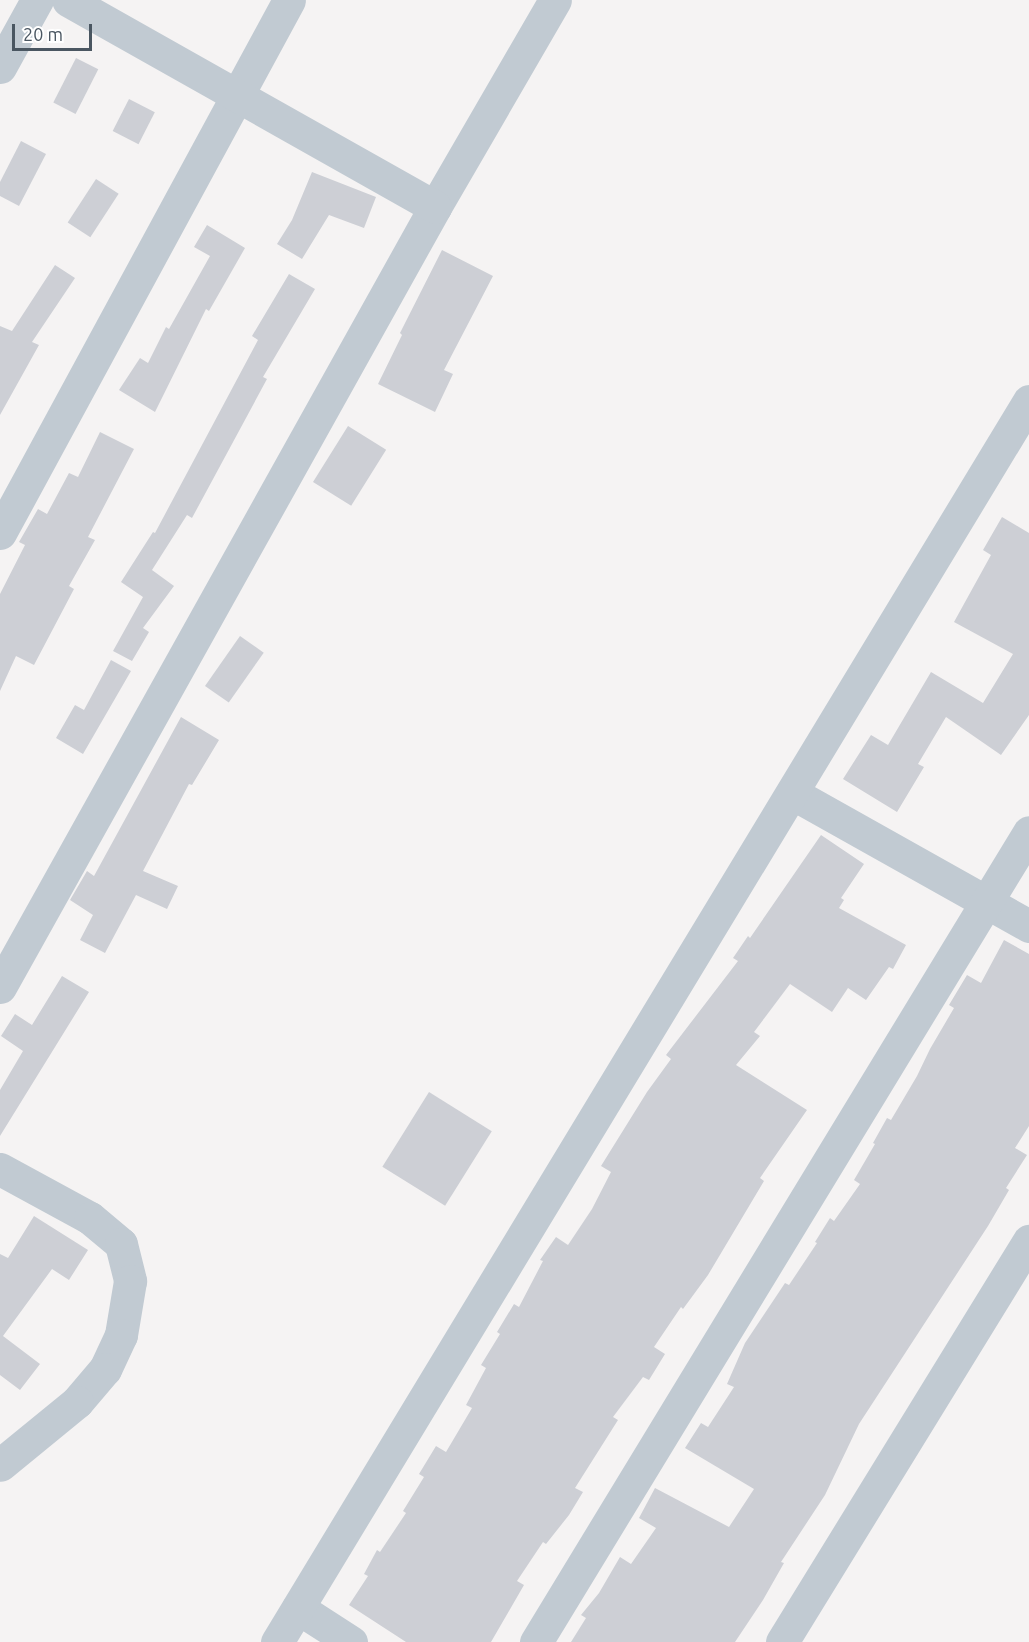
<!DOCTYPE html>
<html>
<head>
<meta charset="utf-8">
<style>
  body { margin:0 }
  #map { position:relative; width:1029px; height:1642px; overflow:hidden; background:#f5f3f3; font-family:Ubuntu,sans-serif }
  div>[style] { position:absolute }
  .building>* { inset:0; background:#cdcfd5; transform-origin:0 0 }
  .minor>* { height:33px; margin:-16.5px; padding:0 16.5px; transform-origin:16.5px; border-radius:16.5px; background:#c1cad2 }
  span { translate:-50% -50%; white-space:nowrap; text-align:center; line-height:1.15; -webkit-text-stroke:6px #fff; paint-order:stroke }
  .scale { position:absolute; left:12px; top:24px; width:80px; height:27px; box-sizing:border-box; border:3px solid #4a5661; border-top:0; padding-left:8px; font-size:18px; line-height:21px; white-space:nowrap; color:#4a5661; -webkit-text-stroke:4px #fff; paint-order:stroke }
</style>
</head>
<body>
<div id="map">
  <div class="building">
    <i style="left:76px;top:58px;width:25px;height:50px;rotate:27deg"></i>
    <i style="left:129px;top:99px;width:29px;height:36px;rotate:27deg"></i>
    <i style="clip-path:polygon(21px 141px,46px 154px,19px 206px,0 196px,0 182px)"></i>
    <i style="clip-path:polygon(312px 172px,376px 197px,364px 228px,329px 215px,302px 259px,277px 244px,292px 220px)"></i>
    <i style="left:96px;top:179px;width:27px;height:52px;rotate:33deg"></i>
    <i style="clip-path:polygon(207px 225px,245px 248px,209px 311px,206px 309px,155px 412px,119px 390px,140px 358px,148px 363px,166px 327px,169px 329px,210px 256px,194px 247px)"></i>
    <i style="clip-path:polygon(442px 250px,493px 276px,444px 370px,453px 374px,435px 412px,378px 384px,402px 335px,400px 333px)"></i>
    <i style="clip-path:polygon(55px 265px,75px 278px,32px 342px,39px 345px,0 415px,0 326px,12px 331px)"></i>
    <i style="clip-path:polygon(289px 274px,315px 289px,263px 377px,267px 379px,192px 518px,187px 515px,152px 570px,174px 586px,143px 628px,149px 632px,132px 661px,113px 651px,143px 597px,121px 582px,153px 532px,155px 533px,258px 340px,252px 336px)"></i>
    <i style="left:348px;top:426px;width:45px;height:66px;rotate:32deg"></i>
    <i style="clip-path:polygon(100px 432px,134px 449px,88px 537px,95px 540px,69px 586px,74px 589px,34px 665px,16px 656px,0 691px,0 594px,25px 545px,19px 542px,38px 509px,47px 514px,69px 473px,78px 477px)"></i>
    <i style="clip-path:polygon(1002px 517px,1029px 533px,1029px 715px,1001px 755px,946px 717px,918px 764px,924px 767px,897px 812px,843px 779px,871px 735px,888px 745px,931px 672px,983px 703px,1013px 654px,954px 622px,991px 555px,983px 550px)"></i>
    <i style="left:240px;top:636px;width:29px;height:61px;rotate:35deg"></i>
    <i style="clip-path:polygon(111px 660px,131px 671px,83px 754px,56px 738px,75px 705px,84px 710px)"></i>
    <i style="clip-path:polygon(181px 717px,219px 740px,192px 785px,189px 784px,143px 871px,178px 886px,167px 909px,136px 895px,105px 953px,80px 940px,93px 915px,70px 900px,87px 871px,94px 876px)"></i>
    <i style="clip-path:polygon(821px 835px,864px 864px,841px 898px,844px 900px,839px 908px,906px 945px,893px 969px,889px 967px,866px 1000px,848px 988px,832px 1012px,790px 984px,754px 1032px,760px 1036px,736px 1065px,807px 1110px,760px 1178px,764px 1181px,708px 1275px,683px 1309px,681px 1307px,654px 1347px,665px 1354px,649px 1380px,643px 1377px,613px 1417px,618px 1420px,575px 1488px,583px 1492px,569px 1515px,546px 1544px,543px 1542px,517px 1581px,524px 1585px,491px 1642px,406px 1642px,349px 1605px,368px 1576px,364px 1574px,377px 1550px,380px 1552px,406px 1513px,403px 1511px,424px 1477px,419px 1474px,436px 1446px,446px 1452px,472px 1408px,466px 1405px,486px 1368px,481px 1365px,500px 1334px,497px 1332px,514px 1304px,519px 1307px,543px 1261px,540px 1260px,556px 1237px,568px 1245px,592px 1209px,611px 1172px,601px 1166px,647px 1092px,671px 1059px,666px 1055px,738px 961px,733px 958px,748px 936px,750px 938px)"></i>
    <i style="clip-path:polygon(1004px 940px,1029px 954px,1029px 1126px,1015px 1148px,1027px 1155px,1006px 1188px,1009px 1190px,988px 1226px,859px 1424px,825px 1495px,781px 1562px,784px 1563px,763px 1600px,735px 1642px,571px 1642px,586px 1618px,581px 1615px,599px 1593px,620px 1557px,631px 1564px,656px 1528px,639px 1518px,655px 1488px,729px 1527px,754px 1489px,685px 1448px,701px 1423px,708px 1427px,734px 1387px,727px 1384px,745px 1343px,785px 1283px,789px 1285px,817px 1243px,815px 1242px,830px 1218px,834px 1221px,860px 1184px,854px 1180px,875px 1144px,873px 1143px,887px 1118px,891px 1120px,917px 1076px,930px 1049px,954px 1008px,949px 1005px,967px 975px,981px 983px)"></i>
    <i style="clip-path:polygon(62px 976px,89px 992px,0 1136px,0 1090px,23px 1051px,1px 1036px,15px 1014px,32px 1025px)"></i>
    <i style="left:429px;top:1092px;width:74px;height:88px;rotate:32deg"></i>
    <i style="clip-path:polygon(34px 1216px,88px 1250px,69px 1280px,52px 1269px,3px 1336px,40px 1364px,20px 1390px,0 1375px,0 1254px,8px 1258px)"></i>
  </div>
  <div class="minor">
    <i style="left:0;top:67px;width:77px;rotate:-61.1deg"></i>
    <i style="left:435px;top:207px;width:239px;rotate:-59.9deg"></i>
    <i style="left:0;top:533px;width:606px;rotate:-61.53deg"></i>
    <i style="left:792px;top:793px;width:272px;rotate:29.3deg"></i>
    <i style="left:0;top:987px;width:893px;rotate:-60.85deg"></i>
    <i style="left:435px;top:207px;width:421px;rotate:-150.6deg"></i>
    <i style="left:0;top:1169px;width:102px;rotate:28.6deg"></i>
    <i style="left:90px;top:1218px;width:40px;rotate:40deg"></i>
    <i style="left:121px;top:1244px;width:38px;rotate:76deg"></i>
    <i style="left:130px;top:1281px;width:55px;rotate:99.5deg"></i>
    <i style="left:121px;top:1335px;width:38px;rotate:115deg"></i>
    <i style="left:105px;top:1369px;width:43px;rotate:130.3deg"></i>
    <i style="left:77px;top:1402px;width:99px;rotate:140.7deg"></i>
    <i style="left:298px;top:1608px;width:63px;rotate:32.7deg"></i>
    <i style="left:277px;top:1642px;width:1451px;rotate:-58.79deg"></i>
    <i style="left:536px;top:1642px;width:948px;rotate:-58.67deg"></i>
    <i style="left:782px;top:1642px;width:471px;rotate:-58.4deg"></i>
  </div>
  <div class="scale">20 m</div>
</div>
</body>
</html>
